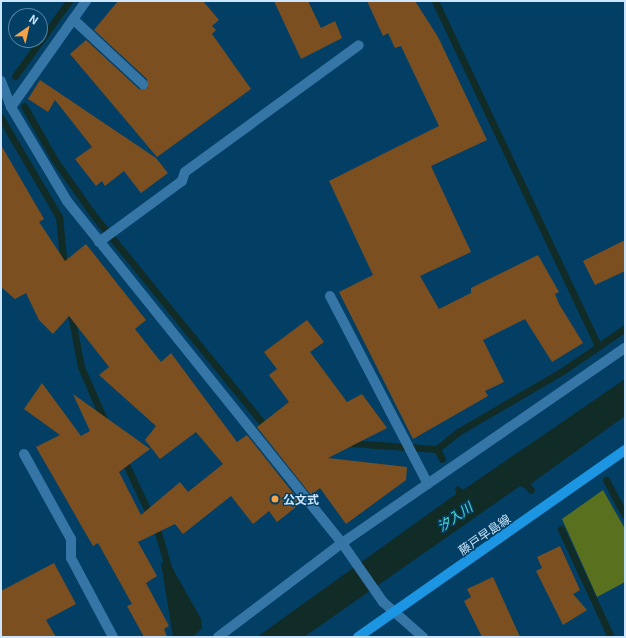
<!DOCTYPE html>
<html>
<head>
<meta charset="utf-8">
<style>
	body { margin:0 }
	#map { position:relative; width:626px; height:638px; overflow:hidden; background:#033f65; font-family:Georgia,"Noto Sans JP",serif }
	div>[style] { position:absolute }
	.green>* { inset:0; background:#59701e }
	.water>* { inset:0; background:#112b27 }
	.stream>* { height:7px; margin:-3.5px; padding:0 3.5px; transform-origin:3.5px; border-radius:3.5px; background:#112b27 }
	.building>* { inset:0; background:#7c4f20 }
	.service>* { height:10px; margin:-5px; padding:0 5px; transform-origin:5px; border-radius:5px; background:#3676a7 }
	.minor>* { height:10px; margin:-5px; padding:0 5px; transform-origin:5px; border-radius:5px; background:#3676a7 }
	.secondary>* { height:10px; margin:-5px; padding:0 5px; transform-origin:5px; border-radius:5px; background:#1c95e3 }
	.dots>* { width:11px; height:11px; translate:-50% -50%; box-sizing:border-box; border:2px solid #033f65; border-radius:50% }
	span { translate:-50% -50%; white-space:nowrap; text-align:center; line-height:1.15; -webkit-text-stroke:3px #033f65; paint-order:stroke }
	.poi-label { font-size:12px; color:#cbe6fe; font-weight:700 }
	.left { translate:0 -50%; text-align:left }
	.street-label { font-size:12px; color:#cbe6fe }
	.water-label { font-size:13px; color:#5bdccc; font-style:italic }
	.frame { position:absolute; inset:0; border:2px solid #cbe6fe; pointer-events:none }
	.north { position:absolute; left:8px; top:8px; width:40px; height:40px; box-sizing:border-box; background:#033f65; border:1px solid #5382a2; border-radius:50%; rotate:34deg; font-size:11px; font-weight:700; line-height:16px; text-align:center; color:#cbe6fe }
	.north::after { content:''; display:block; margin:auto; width:14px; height:18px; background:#f6a248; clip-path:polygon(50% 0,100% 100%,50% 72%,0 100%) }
</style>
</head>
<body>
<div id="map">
	<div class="green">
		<div style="clip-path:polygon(603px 490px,625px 529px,625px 582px,597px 597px,562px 519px)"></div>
	</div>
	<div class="water">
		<div style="clip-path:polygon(625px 379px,625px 416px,525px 488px,520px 486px,304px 637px,257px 637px,456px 494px,455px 488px,458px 486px,463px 490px)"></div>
		<div style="clip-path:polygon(169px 562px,201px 619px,202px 628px,193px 637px,173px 637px,161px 563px)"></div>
	</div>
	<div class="stream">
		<div style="left:435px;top:1px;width:382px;rotate:64.7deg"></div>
		<div style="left:15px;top:76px;width:92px;rotate:-54.2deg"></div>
		<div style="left:24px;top:106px;width:64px;rotate:60.3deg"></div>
		<div style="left:56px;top:162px;width:67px;rotate:54.7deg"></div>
		<div style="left:95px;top:217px;width:274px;rotate:50.9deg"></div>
		<div style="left:1px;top:118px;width:115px;rotate:59.6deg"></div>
		<div style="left:59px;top:217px;width:50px;rotate:84.3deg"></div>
		<div style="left:70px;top:309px;width:59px;rotate:79.3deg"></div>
		<div style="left:81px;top:367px;width:60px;rotate:66.4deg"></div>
		<div style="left:348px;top:443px;width:89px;rotate:3.9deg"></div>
		<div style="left:437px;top:449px;width:27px;rotate:-39deg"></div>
		<div style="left:458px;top:432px;width:123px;rotate:-30.3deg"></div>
		<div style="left:564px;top:370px;width:74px;rotate:-34.5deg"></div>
		<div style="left:437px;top:449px;width:11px;rotate:63deg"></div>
		<div style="left:123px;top:458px;width:82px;rotate:64.7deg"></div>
		<div style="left:158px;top:532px;width:40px;rotate:74deg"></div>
		<div style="left:522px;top:479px;width:14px;rotate:51deg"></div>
		<div style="left:606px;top:480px;width:40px;rotate:62deg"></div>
		<div style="left:561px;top:529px;width:119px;rotate:65.2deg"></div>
	</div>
	<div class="building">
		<div style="clip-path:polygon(118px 1px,203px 1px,219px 20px,212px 26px,216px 30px,212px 34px,251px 89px,157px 157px,70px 54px,86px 40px,139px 89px,148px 88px,147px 79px,94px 30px)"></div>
		<div style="clip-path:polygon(274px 1px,308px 1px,321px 28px,335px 21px,342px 38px,301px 59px)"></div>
		<div style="clip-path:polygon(367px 1px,415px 1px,438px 37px,487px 140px,431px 166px,471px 252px,420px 276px,439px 309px,471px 293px,471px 288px,538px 255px,559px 292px,555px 294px,559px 304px,583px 343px,552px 362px,525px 319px,483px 340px,504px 382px,485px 391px,488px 396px,413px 439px,339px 292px,373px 275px,329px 181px,439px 126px,401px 46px,395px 48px,388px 33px,383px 36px)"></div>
		<div style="clip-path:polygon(40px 80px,156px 158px,168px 173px,141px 193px,124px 171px,105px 186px,102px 181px,96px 186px,75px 159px,92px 147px,55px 100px,48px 112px,28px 99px)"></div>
		<div style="clip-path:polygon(1px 145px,44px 219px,39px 222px,65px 261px,86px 244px,146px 320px,135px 329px,161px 362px,171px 353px,237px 442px,247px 435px,301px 503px,277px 522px,269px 511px,253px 524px,231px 496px,183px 534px,175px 524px,138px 542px,157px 576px,146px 583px,169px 626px,164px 629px,167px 637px,144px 637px,127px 606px,132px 604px,98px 543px,93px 546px,36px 447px,60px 435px,24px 409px,42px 383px,81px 436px,90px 431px,73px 394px,150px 449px,119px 472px,141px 515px,180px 482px,188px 492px,223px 464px,196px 432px,160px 459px,145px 440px,156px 426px,99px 375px,109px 367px,69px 316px,53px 334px,39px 320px,26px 293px,15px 299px,1px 287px)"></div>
		<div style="clip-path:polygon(625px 240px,625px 271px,595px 285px,583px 261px)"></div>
		<div style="clip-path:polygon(307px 320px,324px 342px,310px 352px,347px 402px,362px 394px,387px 428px,328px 458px,407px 467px,406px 480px,346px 524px,320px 488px,311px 495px,257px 427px,289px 402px,269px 375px,277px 369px,264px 352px)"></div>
		<div style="clip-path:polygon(560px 546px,580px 590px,573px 594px,587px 610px,563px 625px,536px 571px,542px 568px,537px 557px)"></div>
		<div style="clip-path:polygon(54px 563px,76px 604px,46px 620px,56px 637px,1px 637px,1px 591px)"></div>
		<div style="clip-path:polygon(493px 577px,520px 637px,482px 637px,464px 601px,471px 597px,467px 589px)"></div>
	</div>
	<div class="service">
		<div style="left:73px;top:19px;width:96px;rotate:42.9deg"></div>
	</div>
	<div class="minor">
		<div style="left:1px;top:81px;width:28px;rotate:69deg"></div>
		<div style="left:11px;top:107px;width:109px;rotate:59.2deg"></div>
		<div style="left:67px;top:201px;width:439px;rotate:51.2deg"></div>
		<div style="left:342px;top:543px;width:72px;rotate:55.2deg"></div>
		<div style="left:383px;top:602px;width:53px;rotate:41.2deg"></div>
		<div style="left:11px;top:107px;width:130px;rotate:-54.7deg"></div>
		<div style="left:99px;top:242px;width:103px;rotate:-36.3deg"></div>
		<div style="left:182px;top:181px;width:9px;rotate:-72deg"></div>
		<div style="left:185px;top:172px;width:215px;rotate:-36.1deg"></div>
		<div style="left:330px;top:296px;width:212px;rotate:62.5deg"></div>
		<div style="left:24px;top:454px;width:97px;rotate:61.1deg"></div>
		<div style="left:71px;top:539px;width:19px;rotate:90deg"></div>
		<div style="left:71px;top:558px;width:89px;rotate:62deg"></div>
		<div style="left:218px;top:637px;width:156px;rotate:-37.2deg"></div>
		<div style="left:342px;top:543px;width:344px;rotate:-34.6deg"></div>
	</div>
	<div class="secondary">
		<div style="left:358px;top:637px;width:326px;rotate:-35deg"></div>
	</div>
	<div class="dots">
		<div style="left:275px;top:499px;background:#f6a248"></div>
	</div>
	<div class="poi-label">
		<span class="left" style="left:283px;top:499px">公文式</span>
	</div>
	<div class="street-label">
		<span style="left:484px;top:534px;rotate:-35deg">藤戸早島線</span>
	</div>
	<div class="water-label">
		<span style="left:455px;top:517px;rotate:-35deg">汐入川</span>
	</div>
	<div class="frame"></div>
	<div class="north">N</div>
</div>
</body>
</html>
